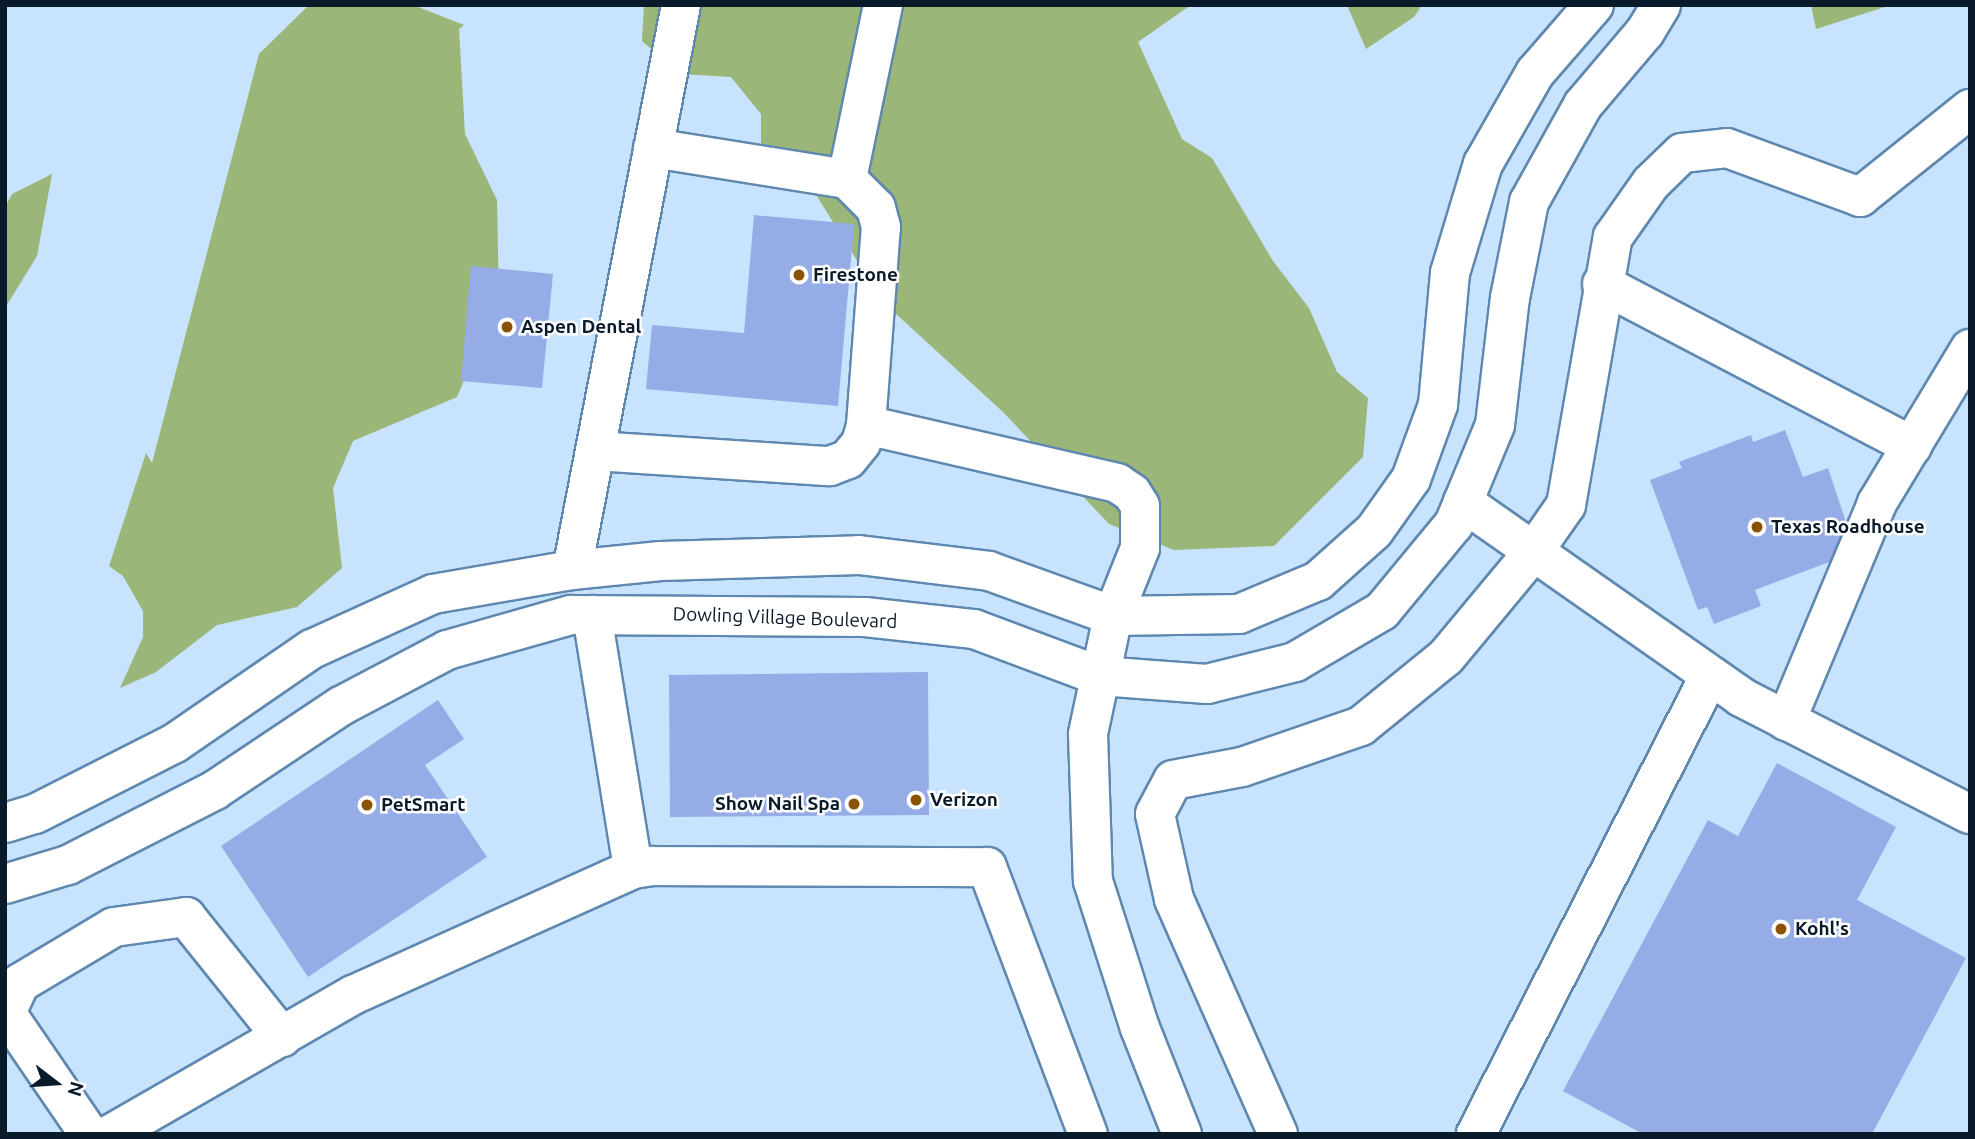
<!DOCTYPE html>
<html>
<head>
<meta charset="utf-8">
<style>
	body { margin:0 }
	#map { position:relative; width:1975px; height:1139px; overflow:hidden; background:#c8e3fd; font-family:Ubuntu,sans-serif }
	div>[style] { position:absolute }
	.forest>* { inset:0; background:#9bb679 }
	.building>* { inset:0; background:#95ace6 }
	.roads { filter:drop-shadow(2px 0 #5e88b0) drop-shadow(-2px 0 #5e88b0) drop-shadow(0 2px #5e88b0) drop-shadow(0 -2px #5e88b0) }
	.minor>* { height:38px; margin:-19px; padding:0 19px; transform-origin:19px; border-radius:19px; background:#fff }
	.dots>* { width:19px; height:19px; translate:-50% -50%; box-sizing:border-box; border:4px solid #fff; border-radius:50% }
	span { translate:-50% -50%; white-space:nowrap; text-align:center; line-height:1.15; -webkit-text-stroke:5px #fff; paint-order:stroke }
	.poi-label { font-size:19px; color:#091a2a; font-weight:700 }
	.left { translate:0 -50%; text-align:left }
	.right { translate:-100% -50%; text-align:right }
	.street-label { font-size:19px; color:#091a2a }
	.frame { position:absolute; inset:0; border:7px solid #091a2a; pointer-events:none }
	.north { position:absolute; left:21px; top:1048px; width:70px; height:70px; -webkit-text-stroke:5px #fff; paint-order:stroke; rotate:107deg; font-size:19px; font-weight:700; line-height:28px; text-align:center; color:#091a2a }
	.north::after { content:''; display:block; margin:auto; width:24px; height:32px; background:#091a2a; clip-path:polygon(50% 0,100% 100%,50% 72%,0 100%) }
</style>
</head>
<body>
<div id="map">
	<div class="forest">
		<div style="clip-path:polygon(309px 5px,413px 5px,464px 25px,459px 29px,465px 134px,497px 200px,499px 298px,457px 397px,353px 441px,333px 488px,342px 568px,297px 607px,217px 625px,156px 672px,120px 688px,143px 637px,143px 611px,123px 576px,109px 566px,146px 453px,152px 463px,259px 54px)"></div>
		<div style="clip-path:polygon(644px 5px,1191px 5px,1138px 42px,1182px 139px,1212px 158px,1273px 261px,1309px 308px,1337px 372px,1368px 398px,1363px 457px,1274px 546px,1174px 550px,1109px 524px,1003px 412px,883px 302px,803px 174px,761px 154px,761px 114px,731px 77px,680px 74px,642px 41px)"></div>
		<div style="clip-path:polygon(1347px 5px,1422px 5px,1414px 17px,1366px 49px)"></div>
		<div style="clip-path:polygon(1811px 5px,1891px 5px,1816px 29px)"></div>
		<div style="clip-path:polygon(52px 174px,37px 256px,5px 308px,5px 207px,12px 194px)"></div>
	</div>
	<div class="building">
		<div style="clip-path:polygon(754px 215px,854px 224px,838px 406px,646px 389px,652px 325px,744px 333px)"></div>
		<div style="clip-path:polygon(471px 266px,553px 274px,542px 388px,461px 381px)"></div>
		<div style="clip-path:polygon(1785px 430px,1803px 477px,1828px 468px,1856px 552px,1755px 590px,1761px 606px,1714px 624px,1707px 607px,1698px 610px,1650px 480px,1682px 468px,1679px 462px,1751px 435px,1753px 442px)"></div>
		<div style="clip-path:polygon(928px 672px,929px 815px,670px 817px,669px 675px)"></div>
		<div style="clip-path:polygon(438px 700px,464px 739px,425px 765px,487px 857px,308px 977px,221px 846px)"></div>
		<div style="clip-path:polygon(1777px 763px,1896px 827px,1857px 900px,1966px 958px,1872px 1134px,1643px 1134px,1563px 1091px,1708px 820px,1738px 836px)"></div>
	</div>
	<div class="roads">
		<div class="minor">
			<div style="left:653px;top:148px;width:196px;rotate:9.1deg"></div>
			<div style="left:1602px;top:284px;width:350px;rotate:27.6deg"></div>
			<div style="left:866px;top:425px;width:258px;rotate:13deg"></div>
			<div style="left:1117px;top:483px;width:18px;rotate:34deg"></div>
			<div style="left:1132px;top:493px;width:15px;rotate:58deg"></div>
			<div style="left:1140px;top:506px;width:42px;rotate:90deg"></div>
			<div style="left:1140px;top:548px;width:73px;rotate:111.7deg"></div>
			<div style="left:1113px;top:616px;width:121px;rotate:102deg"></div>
			<div style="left:1088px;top:734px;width:147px;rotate:88.1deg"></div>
			<div style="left:1093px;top:881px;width:154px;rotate:72.3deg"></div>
			<div style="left:1140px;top:1028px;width:114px;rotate:68.4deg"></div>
			<div style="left:595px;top:451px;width:235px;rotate:3.7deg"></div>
			<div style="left:830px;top:466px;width:19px;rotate:-21deg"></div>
			<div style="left:848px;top:459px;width:21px;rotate:-51deg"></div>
			<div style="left:861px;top:443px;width:19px;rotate:-74deg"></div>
			<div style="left:866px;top:425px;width:199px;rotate:-85.7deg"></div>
			<div style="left:881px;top:227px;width:20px;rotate:-105deg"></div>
			<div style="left:876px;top:208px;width:41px;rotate:-135deg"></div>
			<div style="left:847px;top:179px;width:178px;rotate:-78.3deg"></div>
			<div style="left:1463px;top:502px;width:340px;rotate:35deg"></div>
			<div style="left:1741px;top:697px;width:257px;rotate:27.1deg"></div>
			<div style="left:572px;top:570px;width:575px;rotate:-79.08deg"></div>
			<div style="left:592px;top:615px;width:257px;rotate:80.8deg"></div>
			<div style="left:1786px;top:721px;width:236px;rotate:-67.3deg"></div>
			<div style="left:1877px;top:503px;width:180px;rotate:-58.9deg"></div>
			<div style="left:5px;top:823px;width:31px;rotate:-17deg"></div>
			<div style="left:35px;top:814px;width:157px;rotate:-26.9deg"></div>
			<div style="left:175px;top:743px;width:166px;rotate:-34.5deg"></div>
			<div style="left:312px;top:649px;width:133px;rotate:-24.4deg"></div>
			<div style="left:433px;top:594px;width:141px;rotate:-9.8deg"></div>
			<div style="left:572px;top:570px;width:89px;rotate:-5.8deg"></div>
			<div style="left:661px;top:561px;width:198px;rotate:-1.7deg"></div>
			<div style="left:859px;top:555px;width:131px;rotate:7deg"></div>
			<div style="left:989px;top:571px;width:132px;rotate:19.9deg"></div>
			<div style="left:1113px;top:616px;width:126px;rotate:-0.9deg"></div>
			<div style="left:1239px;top:614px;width:86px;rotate:-22.7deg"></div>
			<div style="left:1318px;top:581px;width:75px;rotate:-41.8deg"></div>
			<div style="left:1374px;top:531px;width:64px;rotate:-54.6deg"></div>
			<div style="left:1411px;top:479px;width:79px;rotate:-70deg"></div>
			<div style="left:1438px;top:405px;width:133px;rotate:-84.8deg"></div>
			<div style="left:1450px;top:273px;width:114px;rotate:-73.2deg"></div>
			<div style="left:1483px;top:164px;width:105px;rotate:-60.3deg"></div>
			<div style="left:1535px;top:73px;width:90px;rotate:-49.1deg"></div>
			<div style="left:5px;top:884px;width:66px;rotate:-16.8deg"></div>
			<div style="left:68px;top:865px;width:165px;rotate:-27deg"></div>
			<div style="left:215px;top:790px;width:151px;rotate:-33.7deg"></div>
			<div style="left:341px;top:706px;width:120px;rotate:-27.8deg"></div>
			<div style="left:447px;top:650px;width:129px;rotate:-15.8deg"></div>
			<div style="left:571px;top:615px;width:294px;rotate:0.4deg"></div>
			<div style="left:865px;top:617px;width:110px;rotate:6.3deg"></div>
			<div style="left:974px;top:629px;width:134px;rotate:20.5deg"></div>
			<div style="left:1100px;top:676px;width:107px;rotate:4.3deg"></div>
			<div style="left:1207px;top:684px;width:91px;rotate:-14deg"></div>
			<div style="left:1295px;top:662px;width:101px;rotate:-30.4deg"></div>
			<div style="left:1382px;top:611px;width:113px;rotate:-50.4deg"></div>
			<div style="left:1454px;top:524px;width:107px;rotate:-67.5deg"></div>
			<div style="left:1495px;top:425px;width:128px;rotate:-83.3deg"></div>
			<div style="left:1510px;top:298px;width:98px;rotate:-78.8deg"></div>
			<div style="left:1529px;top:202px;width:111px;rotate:-60.9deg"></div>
			<div style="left:1583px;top:105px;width:96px;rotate:-49.7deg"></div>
			<div style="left:1645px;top:32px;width:31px;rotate:-59deg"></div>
			<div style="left:89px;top:1134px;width:147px;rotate:-124.4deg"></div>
			<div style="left:6px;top:1013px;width:33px;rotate:-65deg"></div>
			<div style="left:20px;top:983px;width:109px;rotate:-30.8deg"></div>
			<div style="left:114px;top:927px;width:73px;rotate:-7.9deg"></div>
			<div style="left:186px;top:917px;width:154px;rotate:51.3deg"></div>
			<div style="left:111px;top:1134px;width:279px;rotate:-29.9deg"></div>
			<div style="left:353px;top:995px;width:307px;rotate:-24.2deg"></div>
			<div style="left:633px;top:869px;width:20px;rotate:-9deg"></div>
			<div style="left:653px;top:866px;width:334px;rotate:0.2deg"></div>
			<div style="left:987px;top:867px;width:285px;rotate:69.3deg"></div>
			<div style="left:1278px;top:1134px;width:257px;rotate:-113.9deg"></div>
			<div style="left:1174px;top:899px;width:87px;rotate:-102.6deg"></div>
			<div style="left:1155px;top:814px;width:38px;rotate:-62deg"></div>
			<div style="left:1173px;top:780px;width:70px;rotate:-10.7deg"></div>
			<div style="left:1242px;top:767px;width:126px;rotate:-19deg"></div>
			<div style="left:1361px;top:726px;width:109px;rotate:-39.1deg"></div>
			<div style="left:1446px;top:657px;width:138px;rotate:-50.3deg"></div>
			<div style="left:1534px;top:551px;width:56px;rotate:-55.2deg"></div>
			<div style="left:1566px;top:505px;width:272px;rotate:-80.1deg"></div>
			<div style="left:1613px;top:237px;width:66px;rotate:-54.9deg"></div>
			<div style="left:1651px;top:183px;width:43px;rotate:-44.1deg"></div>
			<div style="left:1682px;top:153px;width:45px;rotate:-6.3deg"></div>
			<div style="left:1727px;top:148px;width:142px;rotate:20.2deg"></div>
			<div style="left:1860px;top:197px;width:141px;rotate:-38.7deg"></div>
			<div style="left:1476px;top:1134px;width:515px;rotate:-62.99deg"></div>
		</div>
	</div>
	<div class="dots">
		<div style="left:799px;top:275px;background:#895301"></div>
		<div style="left:507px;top:327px;background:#895301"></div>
		<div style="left:1757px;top:527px;background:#895301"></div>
		<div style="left:916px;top:800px;background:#895301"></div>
		<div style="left:854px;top:804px;background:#895301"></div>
		<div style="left:367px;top:805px;background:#895301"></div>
		<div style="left:1781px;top:929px;background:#895301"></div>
	</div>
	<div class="poi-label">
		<span class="left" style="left:813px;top:275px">Firestone</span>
		<span class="left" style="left:521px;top:327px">Aspen Dental</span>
		<span class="left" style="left:1771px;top:527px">Texas Roadhouse</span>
		<span class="left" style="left:930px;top:800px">Verizon</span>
		<span class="right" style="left:840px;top:804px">Show Nail Spa</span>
		<span class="left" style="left:381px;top:805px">PetSmart</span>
		<span class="left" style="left:1795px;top:929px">Kohl's</span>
	</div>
	<div class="street-label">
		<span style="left:785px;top:618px;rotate:2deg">Dowling Village Boulevard</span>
	</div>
	<div class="frame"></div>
	<div class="north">N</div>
</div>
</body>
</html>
